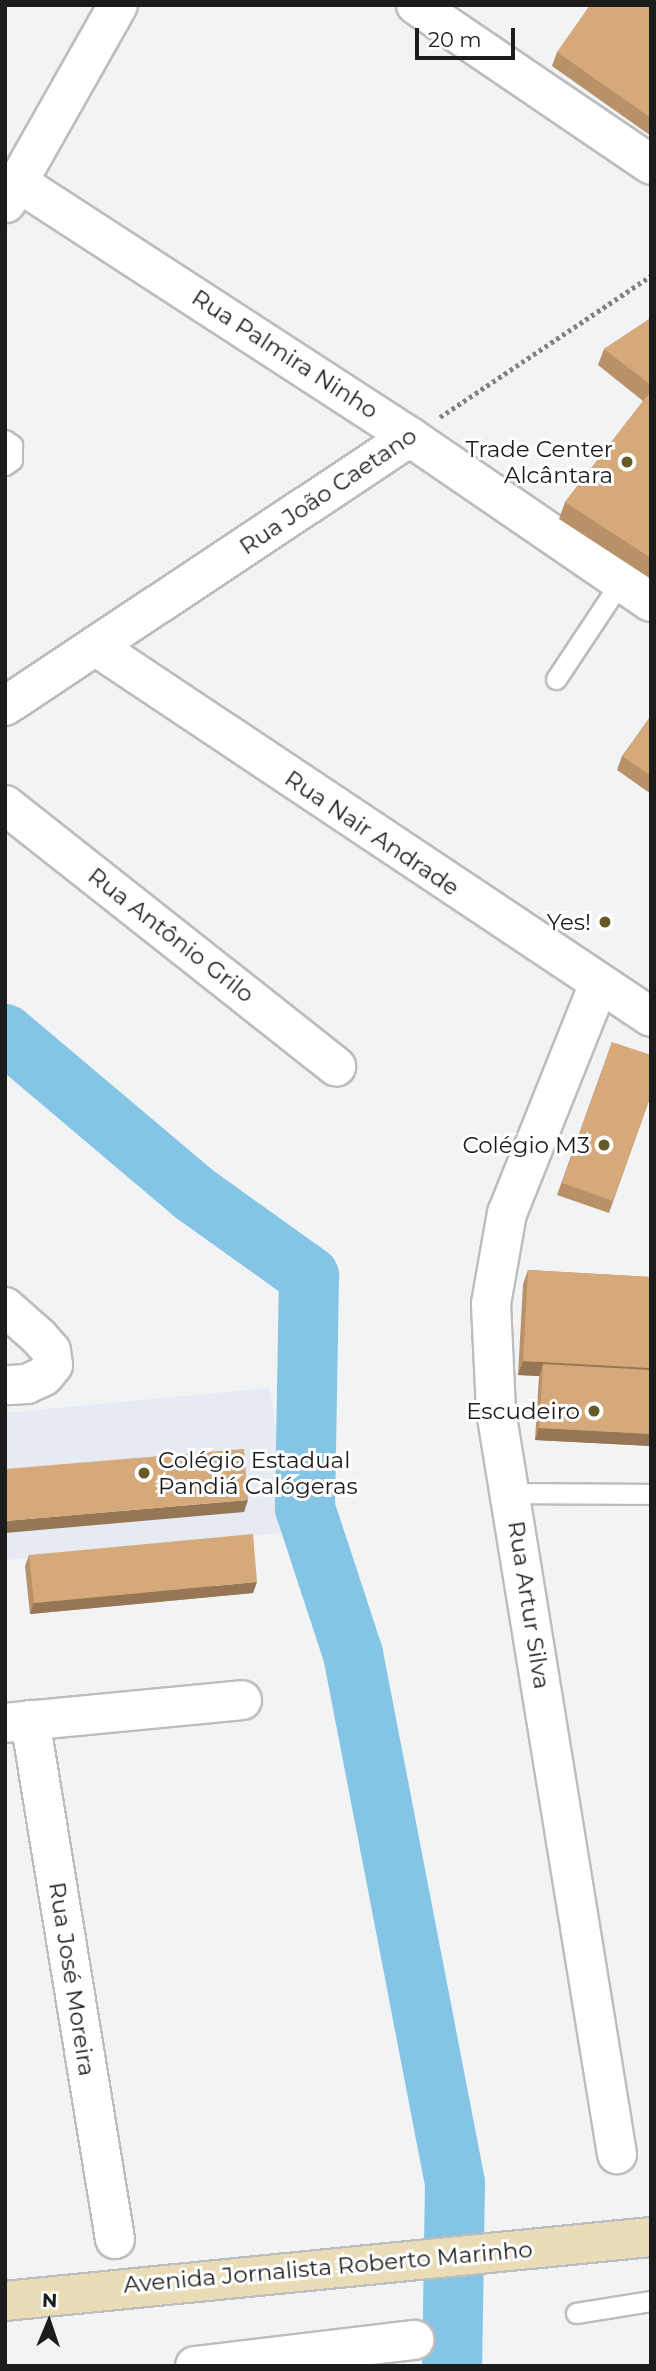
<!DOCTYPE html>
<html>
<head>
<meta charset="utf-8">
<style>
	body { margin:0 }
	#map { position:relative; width:656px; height:2371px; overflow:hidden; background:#f2f3f5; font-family:Montserrat,sans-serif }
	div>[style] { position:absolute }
	.built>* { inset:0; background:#e5eaf3 }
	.river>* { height:60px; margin:-30px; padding:0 30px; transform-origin:30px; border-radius:30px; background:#84c5e6 }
	.path>* { height:4.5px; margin-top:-2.25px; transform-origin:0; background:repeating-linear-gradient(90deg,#828284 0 3.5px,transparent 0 7px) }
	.roads { filter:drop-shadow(2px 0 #bcbdbf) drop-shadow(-2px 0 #bcbdbf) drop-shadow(0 2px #bcbdbf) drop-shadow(0 -2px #bcbdbf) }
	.lane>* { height:19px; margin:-9.5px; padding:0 9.5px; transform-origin:9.5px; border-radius:9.5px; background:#fff }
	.street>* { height:38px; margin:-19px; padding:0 19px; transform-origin:19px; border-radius:19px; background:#fff }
	.secondary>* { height:38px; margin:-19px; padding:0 19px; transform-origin:19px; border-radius:19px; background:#ebdcb8 }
	.wall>* { inset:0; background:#b89169 }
	.shaded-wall>* { inset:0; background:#967655 }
	.building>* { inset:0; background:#d6a97a }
	.dots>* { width:19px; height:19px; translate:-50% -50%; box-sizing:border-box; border:4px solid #fff; border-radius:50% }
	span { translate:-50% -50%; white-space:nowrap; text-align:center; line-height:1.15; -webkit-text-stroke:6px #fff; paint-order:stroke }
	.street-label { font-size:23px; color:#1c1c1d }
	.poi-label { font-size:23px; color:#1c1c1d }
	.right { translate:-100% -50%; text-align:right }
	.left { translate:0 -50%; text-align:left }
	.frame { position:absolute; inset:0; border:7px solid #1c1c1d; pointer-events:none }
	.north { position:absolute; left:14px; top:2287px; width:70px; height:70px; -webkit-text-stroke:5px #fff; paint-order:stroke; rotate:2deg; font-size:19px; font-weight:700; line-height:28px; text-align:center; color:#1c1c1d }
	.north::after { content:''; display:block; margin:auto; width:24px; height:32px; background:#1c1c1d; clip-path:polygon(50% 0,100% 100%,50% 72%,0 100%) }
	.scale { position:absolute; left:415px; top:28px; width:100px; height:32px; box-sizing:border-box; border:4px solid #1c1c1d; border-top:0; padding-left:9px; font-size:21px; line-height:24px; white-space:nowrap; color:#1c1c1d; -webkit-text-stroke:5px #fff; paint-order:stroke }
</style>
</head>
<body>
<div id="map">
	<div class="built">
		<div style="clip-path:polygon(270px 1388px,291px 1532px,5px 1560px,5px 1413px)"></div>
	</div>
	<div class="river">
		<div style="left:5px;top:1034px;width:246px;rotate:40.2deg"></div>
		<div style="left:193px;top:1193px;width:143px;rotate:35.6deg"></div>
		<div style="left:309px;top:1276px;width:232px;rotate:91deg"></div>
		<div style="left:305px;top:1508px;width:154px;rotate:71.8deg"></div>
		<div style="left:353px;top:1654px;width:539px;rotate:79.09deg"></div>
		<div style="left:455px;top:2183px;width:183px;rotate:90.9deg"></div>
	</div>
	<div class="path">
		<div style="left:440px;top:417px;width:254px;rotate:-33.8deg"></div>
	</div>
	<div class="roads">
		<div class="lane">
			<div style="left:5px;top:440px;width:9px;rotate:36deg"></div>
			<div style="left:12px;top:445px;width:15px;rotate:90deg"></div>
			<div style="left:12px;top:460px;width:9px;rotate:144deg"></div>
			<div style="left:556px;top:679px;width:118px;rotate:-56.4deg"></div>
			<div style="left:511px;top:1493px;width:140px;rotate:0.4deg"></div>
			<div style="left:576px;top:2313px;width:76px;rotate:-9.1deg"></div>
		</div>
		<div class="street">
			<div style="left:416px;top:5px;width:284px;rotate:34.2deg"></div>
			<div style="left:19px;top:183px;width:466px;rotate:33deg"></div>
			<div style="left:410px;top:437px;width:292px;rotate:34.4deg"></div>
			<div style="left:6px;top:203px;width:227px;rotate:-60.5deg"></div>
			<div style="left:95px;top:646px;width:668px;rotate:33.71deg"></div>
			<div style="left:5px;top:706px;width:486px;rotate:-33.6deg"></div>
			<div style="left:5px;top:805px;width:422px;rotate:38.3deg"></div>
			<div style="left:598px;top:986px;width:245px;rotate:111.8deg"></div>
			<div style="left:507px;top:1213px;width:92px;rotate:100deg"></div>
			<div style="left:491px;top:1304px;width:107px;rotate:87.3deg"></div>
			<div style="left:496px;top:1411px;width:753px;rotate:80.75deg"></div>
			<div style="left:5px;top:1307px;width:45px;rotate:41.4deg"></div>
			<div style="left:39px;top:1337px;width:18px;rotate:49deg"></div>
			<div style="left:51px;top:1351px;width:14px;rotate:82deg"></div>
			<div style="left:53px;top:1365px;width:14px;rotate:129deg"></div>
			<div style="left:44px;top:1376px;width:19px;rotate:155deg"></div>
			<div style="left:27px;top:1384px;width:22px;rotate:177deg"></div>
			<div style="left:30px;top:1720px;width:526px;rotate:80.7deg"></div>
			<div style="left:5px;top:1723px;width:238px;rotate:-5.5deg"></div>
			<div style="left:195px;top:2366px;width:221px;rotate:-6.8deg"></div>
		</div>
		<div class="secondary">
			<div style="left:5px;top:2301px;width:649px;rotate:-5.66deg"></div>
		</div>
	</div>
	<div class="wall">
		<div style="clip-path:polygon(651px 5px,651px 136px,552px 66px,557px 52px)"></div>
		<div style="clip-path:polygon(651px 318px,651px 579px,559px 519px,565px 502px,643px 401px,598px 365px,604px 349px)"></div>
		<div style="clip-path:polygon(651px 719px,651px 794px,617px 770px,622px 756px)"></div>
		<div style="clip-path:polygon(612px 1042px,651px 1095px,609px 1213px,557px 1195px)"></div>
		<div style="clip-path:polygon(528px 1270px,651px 1277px,651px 1446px,535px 1440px,539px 1376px,518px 1375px,523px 1284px)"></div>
		<div style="clip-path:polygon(29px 1555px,253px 1593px,30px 1614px,25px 1566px)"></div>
	</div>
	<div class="shaded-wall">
		<div style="clip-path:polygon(523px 1361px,651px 1368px,651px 1382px,543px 1364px,539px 1376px,518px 1375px)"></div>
		<div style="clip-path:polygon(539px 1428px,651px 1434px,651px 1446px,535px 1440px)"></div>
		<div style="clip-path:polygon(248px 1500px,244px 1512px,5px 1533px,5px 1521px)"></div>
		<div style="clip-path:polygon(257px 1582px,253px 1593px,30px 1614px,34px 1603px)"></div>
	</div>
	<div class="building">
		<div style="clip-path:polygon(590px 5px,651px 5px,651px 118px,557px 52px)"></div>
		<div style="clip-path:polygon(651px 318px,651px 385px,604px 349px)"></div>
		<div style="clip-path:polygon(651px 391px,651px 558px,565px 502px)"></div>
		<div style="clip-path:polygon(649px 718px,651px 719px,651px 776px,622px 756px)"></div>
		<div style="clip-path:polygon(612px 1042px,651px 1055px,651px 1095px,613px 1201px,562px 1183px)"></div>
		<div style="clip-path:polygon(528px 1270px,651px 1277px,651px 1368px,523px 1361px)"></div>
		<div style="clip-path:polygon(543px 1364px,651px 1370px,651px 1434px,539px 1428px)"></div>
		<div style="clip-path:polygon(244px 1449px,248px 1500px,5px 1521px,5px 1469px)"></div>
		<div style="clip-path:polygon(253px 1534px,257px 1582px,34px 1603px,29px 1555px)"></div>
	</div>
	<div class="dots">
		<div style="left:627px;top:462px;background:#665a27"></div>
		<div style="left:605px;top:922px;background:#665a27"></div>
		<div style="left:604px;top:1145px;background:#665a27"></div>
		<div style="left:594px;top:1411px;background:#665a27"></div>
		<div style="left:144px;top:1473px;background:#665a27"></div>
	</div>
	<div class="street-label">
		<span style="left:285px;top:354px;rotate:33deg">Rua Palmira Ninho</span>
		<span style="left:328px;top:491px;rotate:-34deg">Rua João Caetano</span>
		<span style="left:372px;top:833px;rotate:34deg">Rua Nair Andrade</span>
		<span style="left:171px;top:935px;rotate:38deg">Rua Antônio Grilo</span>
		<span style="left:529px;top:1605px;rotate:81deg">Rua Artur Silva</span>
		<span style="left:72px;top:1979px;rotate:81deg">Rua José Moreira</span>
		<span style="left:328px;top:2267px;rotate:-5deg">Avenida Jornalista Roberto Marinho</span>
	</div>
	<div class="poi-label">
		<span class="right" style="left:613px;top:462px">Trade Center<br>Alcântara</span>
		<span class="right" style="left:591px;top:922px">Yes!</span>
		<span class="right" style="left:590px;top:1145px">Colégio M3</span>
		<span class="right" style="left:580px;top:1411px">Escudeiro</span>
		<span class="left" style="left:158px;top:1473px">Colégio Estadual<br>Pandiá Calógeras</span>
	</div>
	<div class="frame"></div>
	<div class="north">N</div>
	<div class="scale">20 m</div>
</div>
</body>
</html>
